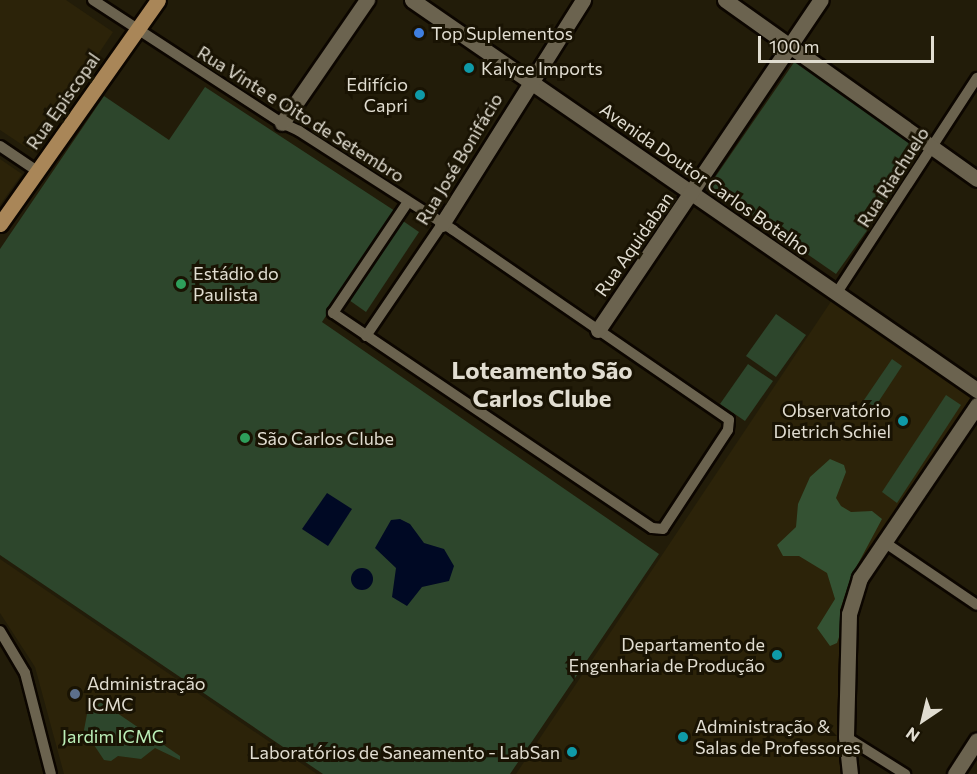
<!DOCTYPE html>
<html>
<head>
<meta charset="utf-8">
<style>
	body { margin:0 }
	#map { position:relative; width:977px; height:774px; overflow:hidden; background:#221c09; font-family:Commissioner,sans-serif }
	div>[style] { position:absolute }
	.built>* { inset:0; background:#2c2309 }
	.green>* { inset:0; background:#2d462c }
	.forest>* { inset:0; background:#345233 }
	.water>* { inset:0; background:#000924 }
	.round { border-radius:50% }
	.roads { filter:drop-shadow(2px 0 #0c0600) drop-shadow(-2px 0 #0c0600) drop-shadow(0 2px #0c0600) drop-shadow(0 -2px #0c0600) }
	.street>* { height:10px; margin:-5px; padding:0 5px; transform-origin:5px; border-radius:5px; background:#6b634f }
	.secondary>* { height:15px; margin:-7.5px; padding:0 7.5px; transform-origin:7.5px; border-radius:7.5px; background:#6b634f }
	.primary>* { height:15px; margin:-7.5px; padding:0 7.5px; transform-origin:7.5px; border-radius:7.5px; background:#a98658 }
	.dots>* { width:16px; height:16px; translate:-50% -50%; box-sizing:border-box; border:3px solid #191303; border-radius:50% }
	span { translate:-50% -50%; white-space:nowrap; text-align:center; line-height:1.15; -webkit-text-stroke:6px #191303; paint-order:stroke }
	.poi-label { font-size:18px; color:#e1ddd1 }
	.left { translate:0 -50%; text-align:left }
	.right { translate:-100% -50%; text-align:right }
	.street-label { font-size:18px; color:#e1ddd1 }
	.park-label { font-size:18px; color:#bbefb8 }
	.district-label { font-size:24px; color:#e1ddd1; font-weight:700 }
	.north { position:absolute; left:893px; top:690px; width:60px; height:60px; -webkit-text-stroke:4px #191303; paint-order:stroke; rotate:215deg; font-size:16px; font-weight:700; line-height:24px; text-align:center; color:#e1ddd1 }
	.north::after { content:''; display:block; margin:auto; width:21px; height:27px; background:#e1ddd1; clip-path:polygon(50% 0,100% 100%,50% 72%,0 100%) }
	.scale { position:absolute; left:758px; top:36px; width:176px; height:27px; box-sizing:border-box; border:3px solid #e1ddd1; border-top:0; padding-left:8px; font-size:18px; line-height:21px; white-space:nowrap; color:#e1ddd1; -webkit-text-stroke:4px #191303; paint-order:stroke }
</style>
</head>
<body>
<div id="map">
	<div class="built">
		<div style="clip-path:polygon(0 0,66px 0,113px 32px,33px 152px,0 130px)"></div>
		<div style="clip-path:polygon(0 159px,22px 174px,0 205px)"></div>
		<div style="clip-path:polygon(832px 300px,971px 397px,856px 577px,845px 774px,516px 774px)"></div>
		<div style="clip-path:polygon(0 559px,317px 774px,64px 774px,35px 667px,0 613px)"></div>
	</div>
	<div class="green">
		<div style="clip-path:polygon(805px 59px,923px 144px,923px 152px,836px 274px,709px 186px,795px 61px)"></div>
		<div style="clip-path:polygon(205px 87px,395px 211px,322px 322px,659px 554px,510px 774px,323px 774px,0 555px,0 249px,104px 96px,169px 140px)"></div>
		<div style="clip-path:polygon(403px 221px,419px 232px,366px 312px,349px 300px)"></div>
		<div style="clip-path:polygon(776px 314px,806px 335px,776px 377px,746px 356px)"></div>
		<div style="clip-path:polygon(892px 359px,902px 366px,875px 407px,864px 400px)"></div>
		<div style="clip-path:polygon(748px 364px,773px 381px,745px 421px,720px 404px)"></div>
		<div style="clip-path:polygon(946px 395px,961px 405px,897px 503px,882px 492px)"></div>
		<div style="clip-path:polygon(101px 702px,180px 756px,180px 760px,155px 748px,141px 759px,118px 756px,111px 761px,104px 760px,84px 730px,87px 714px)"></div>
	</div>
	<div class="forest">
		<div style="clip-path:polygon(830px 459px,844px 465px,846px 472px,836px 498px,841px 506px,851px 512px,872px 511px,882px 519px,851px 577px,840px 610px,840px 634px,837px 643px,830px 646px,817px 628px,835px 599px,827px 573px,799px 556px,783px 556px,777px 545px,796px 527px,798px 504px,810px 477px)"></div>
	</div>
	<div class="water">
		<div style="clip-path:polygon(327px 493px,352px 509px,328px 546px,302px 529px)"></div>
		<div style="clip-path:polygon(400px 519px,410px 524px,424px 543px,444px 549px,454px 566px,449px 581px,422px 587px,407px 606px,392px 597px,396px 568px,375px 548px,391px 520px)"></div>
		<div class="round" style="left:351px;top:568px;width:22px;height:22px"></div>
	</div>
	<div class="roads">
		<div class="street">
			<div style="left:93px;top:0;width:225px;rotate:33.1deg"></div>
			<div style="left:282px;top:123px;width:19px;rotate:25deg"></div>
			<div style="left:299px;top:131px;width:183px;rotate:32.7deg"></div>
			<div style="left:453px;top:230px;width:335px;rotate:34.5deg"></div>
			<div style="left:729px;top:420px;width:10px;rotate:96deg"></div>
			<div style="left:728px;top:430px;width:118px;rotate:123.3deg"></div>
			<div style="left:663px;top:529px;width:11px;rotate:-175deg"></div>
			<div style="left:652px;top:528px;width:385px;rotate:-146deg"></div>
			<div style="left:333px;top:313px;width:134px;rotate:-56deg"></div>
			<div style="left:0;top:146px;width:45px;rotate:34deg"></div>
			<div style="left:836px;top:294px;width:258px;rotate:-56.9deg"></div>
			<div style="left:366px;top:336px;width:135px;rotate:-55.8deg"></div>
			<div style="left:884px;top:542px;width:112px;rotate:34.1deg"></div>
			<div style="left:0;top:631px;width:49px;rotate:59.2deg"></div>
			<div style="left:25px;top:673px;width:104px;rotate:75.6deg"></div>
			<div style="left:846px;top:737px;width:70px;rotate:32.1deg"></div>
		</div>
		<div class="secondary">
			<div style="left:412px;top:0;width:687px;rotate:34.62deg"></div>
			<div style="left:725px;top:0;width:309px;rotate:35.4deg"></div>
			<div style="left:282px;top:123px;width:150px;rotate:-55.4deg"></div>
			<div style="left:442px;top:224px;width:265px;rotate:-57.8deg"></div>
			<div style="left:598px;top:330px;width:398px;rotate:-56deg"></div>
			<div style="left:850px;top:774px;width:37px;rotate:-96deg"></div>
			<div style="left:846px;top:737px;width:123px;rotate:-88.6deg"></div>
			<div style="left:849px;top:614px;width:38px;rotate:-73deg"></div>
			<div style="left:860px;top:578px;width:209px;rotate:-55.9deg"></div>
			<div style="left:955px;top:774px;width:40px;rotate:-57.1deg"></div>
		</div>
		<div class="primary">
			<div style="left:0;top:224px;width:274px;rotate:-54.8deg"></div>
		</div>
	</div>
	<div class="dots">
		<div style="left:419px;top:33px;background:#3f7fe0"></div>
		<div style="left:469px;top:68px;background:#0f9aa8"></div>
		<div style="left:420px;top:95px;background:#0f9aa8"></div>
		<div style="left:181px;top:284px;background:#2e9e5b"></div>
		<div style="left:903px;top:421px;background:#0f9aa8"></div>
		<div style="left:245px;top:438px;background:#2e9e5b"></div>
		<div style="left:777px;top:655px;background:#0f9aa8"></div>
		<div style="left:75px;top:694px;background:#5c6f8a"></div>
		<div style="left:683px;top:737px;background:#0f9aa8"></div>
		<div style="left:572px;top:752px;background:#0f9aa8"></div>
	</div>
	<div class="poi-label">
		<span class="left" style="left:431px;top:33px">Top Suplementos</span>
		<span class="left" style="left:481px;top:68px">Kalyce Imports</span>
		<span class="right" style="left:408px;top:95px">Edifício<br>Capri</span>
		<span class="left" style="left:193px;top:284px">Estádio do<br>Paulista</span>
		<span class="right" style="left:891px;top:421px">Observatório<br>Dietrich Schiel</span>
		<span class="left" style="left:257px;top:438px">São Carlos Clube</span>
		<span class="right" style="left:765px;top:655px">Departamento de<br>Engenharia de Produção</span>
		<span class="left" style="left:87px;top:694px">Administração<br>ICMC</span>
		<span class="left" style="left:695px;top:737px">Administração &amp;<br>Salas de Professores</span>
		<span class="right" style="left:560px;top:752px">Laboratórios de Saneamento - LabSan</span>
	</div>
	<div class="street-label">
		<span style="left:63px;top:101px;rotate:-55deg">Rua Episcopal</span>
		<span style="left:301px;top:114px;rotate:32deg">Rua Vinte e Oito de Setembro</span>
		<span style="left:459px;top:159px;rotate:-59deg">Rua José Bonifácio</span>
		<span style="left:893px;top:177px;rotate:-57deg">Rua Riachuelo</span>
		<span style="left:705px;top:179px;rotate:35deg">Avenida Doutor Carlos Botelho</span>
		<span style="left:634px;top:244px;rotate:-55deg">Rua Aquidaban</span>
	</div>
	<div class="park-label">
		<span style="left:113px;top:736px">Jardim ICMC</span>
	</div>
	<div class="district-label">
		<span style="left:542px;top:384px">Loteamento São<br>Carlos Clube</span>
	</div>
	<div class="north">N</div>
	<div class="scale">100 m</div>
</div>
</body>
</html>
